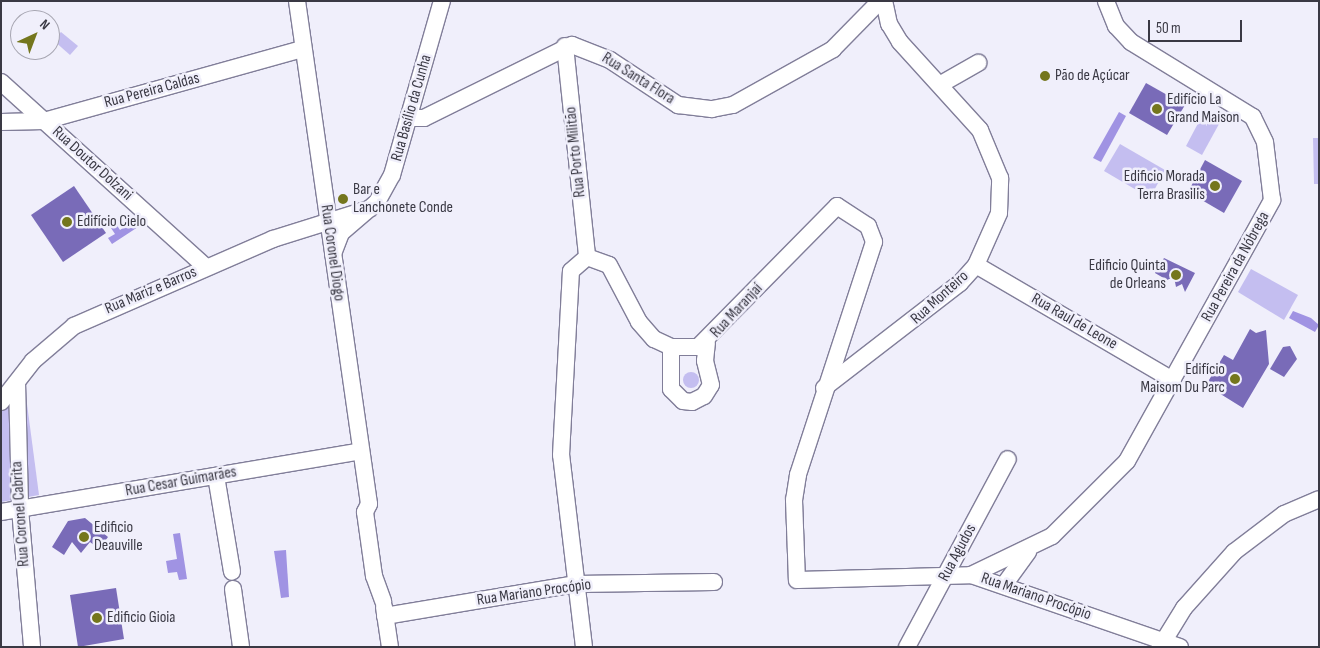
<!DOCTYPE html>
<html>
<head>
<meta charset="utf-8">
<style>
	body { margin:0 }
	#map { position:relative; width:1320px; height:648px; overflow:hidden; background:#f0effb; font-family:"Sofia Sans Condensed",sans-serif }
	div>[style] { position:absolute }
	.green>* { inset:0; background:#c4bef0 }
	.round { border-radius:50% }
	.water>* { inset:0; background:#a093e3 }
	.building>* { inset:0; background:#796bb8 }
	.roads { filter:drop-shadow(1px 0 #817e99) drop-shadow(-1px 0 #817e99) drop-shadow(0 1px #817e99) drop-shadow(0 -1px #817e99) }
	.minor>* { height:16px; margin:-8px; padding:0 8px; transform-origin:8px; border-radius:8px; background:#fff }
	.dots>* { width:14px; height:14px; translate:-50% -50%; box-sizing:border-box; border:2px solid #f0effb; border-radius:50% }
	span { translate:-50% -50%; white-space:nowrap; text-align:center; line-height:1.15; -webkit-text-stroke:5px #f0effb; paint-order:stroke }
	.poi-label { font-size:16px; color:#3a3944 }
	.left { translate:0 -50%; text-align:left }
	.right { translate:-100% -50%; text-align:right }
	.street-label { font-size:16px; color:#3a3944 }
	.frame { position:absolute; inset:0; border:2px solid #3a3944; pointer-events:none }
	.north { position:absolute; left:10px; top:10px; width:50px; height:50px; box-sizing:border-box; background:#f0effb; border:1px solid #a7a6b2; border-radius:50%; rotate:43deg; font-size:14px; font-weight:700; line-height:20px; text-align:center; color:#3a3944 }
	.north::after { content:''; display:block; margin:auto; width:18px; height:22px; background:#74761d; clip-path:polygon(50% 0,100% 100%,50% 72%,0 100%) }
	.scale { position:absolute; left:1148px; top:20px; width:94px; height:22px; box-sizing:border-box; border:2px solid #3a3944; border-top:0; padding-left:6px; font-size:15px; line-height:18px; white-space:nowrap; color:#3a3944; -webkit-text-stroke:4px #f0effb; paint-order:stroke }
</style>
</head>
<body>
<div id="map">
	<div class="green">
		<div style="clip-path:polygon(61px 32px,78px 46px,70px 55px,53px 40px)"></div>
		<div style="clip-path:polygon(1203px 114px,1219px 124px,1202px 155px,1186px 146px)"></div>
		<div style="clip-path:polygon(1313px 138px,1319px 138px,1319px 184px,1314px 184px)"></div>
		<div style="clip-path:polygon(1120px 144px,1165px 170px,1150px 198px,1104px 171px)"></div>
		<div style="clip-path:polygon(1251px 269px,1298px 295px,1284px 320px,1238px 292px)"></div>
		<div style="clip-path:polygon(22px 366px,39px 495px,1px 502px,1px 392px)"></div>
		<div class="round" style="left:683px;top:372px;width:16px;height:16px"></div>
	</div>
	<div class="water">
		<div style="clip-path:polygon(1119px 112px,1126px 116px,1101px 162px,1093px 158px)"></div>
		<div style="clip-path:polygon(134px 221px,138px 227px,112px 244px,108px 238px,115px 234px,111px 228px,116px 224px,120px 230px)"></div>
		<div style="clip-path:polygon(1293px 311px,1311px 318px,1319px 325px,1315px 332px,1289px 318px)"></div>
		<div style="clip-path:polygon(180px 533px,187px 579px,179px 580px,177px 572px,168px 573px,166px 561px,177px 559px,173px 534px)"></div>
		<div style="clip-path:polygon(286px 550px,289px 597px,281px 598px,274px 551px)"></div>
	</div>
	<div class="building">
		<div style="clip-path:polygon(1146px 83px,1185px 105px,1167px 135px,1129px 113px)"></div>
		<div style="clip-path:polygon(1205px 160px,1242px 181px,1224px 213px,1188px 192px)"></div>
		<div style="clip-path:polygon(74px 186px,106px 233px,63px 262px,31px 215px)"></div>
		<div style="clip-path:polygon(1164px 258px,1195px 273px,1185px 292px,1182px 284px,1176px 287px,1174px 277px,1167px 280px,1155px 273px)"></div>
		<div style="clip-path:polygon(1250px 329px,1256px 333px,1266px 330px,1269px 364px,1243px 408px,1206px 385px,1224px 355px,1233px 360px)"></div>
		<div style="clip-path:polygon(1290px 346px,1297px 359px,1284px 377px,1270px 369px,1283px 347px)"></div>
		<div style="clip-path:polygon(85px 518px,108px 537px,99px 549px,90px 542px,81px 553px,72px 542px,64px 555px,52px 547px,68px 521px)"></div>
		<div style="clip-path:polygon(116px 588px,124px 639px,78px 647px,70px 595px)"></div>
	</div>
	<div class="roads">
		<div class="minor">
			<div style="left:297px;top:1px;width:508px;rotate:81.85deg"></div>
			<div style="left:369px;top:504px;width:9px;rotate:117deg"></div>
			<div style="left:365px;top:512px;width:65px;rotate:82deg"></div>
			<div style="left:374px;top:576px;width:27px;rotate:70deg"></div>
			<div style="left:565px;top:46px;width:212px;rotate:84deg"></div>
			<div style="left:1px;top:82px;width:276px;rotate:42.1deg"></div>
			<div style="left:941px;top:84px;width:43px;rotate:-29.6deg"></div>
			<div style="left:409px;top:118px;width:15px"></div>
			<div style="left:424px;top:118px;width:165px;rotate:-26.3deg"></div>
			<div style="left:572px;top:45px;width:41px;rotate:21.5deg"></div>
			<div style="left:610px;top:60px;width:82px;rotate:33.5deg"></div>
			<div style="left:678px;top:105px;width:34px;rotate:7deg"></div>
			<div style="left:712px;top:109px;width:21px;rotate:-11deg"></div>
			<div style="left:733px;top:105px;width:115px;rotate:-29.2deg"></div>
			<div style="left:833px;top:49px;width:67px;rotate:-45.6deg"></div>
			<div style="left:1px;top:122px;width:43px;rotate:-1.3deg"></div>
			<div style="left:44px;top:121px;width:268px;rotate:-15.6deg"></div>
			<div style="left:333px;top:254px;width:22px;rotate:-69deg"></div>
			<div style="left:341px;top:233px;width:48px;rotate:-40.7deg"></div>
			<div style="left:377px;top:202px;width:31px;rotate:-61deg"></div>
			<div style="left:392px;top:175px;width:181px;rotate:-74deg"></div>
			<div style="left:976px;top:265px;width:228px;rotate:30.3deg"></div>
			<div style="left:671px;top:347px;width:42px;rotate:90deg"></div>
			<div style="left:671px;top:389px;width:17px;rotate:45deg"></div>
			<div style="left:683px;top:401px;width:9px;rotate:6deg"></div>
			<div style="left:692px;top:402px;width:13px;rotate:-27deg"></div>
			<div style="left:704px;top:396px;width:13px;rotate:-58deg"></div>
			<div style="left:711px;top:385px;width:25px;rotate:-104deg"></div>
			<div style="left:705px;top:361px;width:18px;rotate:-84deg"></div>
			<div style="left:17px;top:382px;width:127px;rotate:88.6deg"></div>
			<div style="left:20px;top:509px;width:139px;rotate:85deg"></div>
			<div style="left:824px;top:388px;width:172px;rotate:-37.7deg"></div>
			<div style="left:960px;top:283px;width:24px;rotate:-48deg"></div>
			<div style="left:976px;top:265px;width:57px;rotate:-66.1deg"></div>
			<div style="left:999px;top:213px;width:35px;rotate:-88deg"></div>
			<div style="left:1000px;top:178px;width:52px;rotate:-112.6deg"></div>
			<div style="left:980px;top:130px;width:119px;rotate:-132.3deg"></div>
			<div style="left:900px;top:42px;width:21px;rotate:-121deg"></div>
			<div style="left:889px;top:24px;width:24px;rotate:-102deg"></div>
			<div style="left:1px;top:402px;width:52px;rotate:-52deg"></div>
			<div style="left:33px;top:361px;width:54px;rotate:-40.5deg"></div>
			<div style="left:74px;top:326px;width:217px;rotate:-23.6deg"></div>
			<div style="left:273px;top:239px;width:101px;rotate:-17.4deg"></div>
			<div style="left:216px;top:476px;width:97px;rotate:80.5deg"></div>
			<div style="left:1px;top:512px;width:365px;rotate:-9.6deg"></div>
			<div style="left:971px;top:575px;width:90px;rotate:-25.7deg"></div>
			<div style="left:1052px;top:536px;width:106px;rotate:-45deg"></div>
			<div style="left:1127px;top:461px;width:299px;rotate:-60.9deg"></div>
			<div style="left:1272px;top:200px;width:58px;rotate:-96.9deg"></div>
			<div style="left:1265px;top:142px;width:28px;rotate:-116deg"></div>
			<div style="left:1253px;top:117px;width:143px;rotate:-148.4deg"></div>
			<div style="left:1131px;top:42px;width:22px;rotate:-133deg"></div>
			<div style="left:1116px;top:26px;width:27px;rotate:-112deg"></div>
			<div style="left:1004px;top:585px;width:41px;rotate:-54deg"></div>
			<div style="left:233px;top:589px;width:59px;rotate:82.1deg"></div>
			<div style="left:384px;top:607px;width:40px;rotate:81.5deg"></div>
			<div style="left:385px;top:616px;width:194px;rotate:-9.5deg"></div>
			<div style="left:576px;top:584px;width:138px;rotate:-0.8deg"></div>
			<div style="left:584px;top:647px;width:193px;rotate:-96.8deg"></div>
			<div style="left:561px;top:455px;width:184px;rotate:-86.9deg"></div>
			<div style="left:571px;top:271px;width:21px;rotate:-41deg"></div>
			<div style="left:587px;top:257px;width:23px;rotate:20deg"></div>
			<div style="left:609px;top:265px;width:64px;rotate:62.2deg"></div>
			<div style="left:639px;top:322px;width:23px;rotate:49deg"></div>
			<div style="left:654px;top:339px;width:19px;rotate:25deg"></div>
			<div style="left:671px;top:347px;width:27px"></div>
			<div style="left:698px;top:347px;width:198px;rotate:-45.4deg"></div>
			<div style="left:837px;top:206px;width:37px;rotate:33deg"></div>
			<div style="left:868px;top:226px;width:17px;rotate:69deg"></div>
			<div style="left:874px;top:242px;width:245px;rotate:108.1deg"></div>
			<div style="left:798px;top:475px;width:25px;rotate:99deg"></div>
			<div style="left:794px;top:500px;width:80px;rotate:87.9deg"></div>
			<div style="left:797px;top:580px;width:174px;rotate:-1.6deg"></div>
			<div style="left:971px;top:575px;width:221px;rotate:19deg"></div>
			<div style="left:907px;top:647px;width:213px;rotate:-61.8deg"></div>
			<div style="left:1160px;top:647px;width:46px;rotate:-58.4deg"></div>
			<div style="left:1184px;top:608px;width:75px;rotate:-48.2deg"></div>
			<div style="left:1234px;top:552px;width:63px;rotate:-37.2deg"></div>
			<div style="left:1284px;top:514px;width:38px;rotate:-23deg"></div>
		</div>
	</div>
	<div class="dots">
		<div style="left:1045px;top:76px;background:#74761d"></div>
		<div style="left:1157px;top:109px;background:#74761d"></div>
		<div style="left:1215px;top:186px;background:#74761d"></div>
		<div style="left:343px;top:199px;background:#74761d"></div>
		<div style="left:67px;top:222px;background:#74761d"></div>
		<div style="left:1176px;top:275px;background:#74761d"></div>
		<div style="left:1235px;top:379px;background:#74761d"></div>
		<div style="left:84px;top:537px;background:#74761d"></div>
		<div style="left:97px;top:618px;background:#74761d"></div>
	</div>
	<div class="poi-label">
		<span class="left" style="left:1055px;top:76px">Pão de Açúcar</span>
		<span class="left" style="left:1167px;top:109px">Edifício La<br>Grand Maison</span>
		<span class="right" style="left:1205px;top:186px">Edificio Morada<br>Terra Brasilis</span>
		<span class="left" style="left:353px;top:199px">Bar e<br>Lanchonete Conde</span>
		<span class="left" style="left:77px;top:222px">Edifício Cielo</span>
		<span class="right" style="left:1166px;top:275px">Edificio Quinta<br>de Orleans</span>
		<span class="right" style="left:1225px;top:379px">Edifício<br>Maisom Du Parc</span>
		<span class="left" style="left:94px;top:537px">Edificio<br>Deauville</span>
		<span class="left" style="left:107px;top:618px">Edificio Gioia</span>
	</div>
	<div class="street-label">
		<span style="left:638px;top:79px;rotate:32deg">Rua Santa Flora</span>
		<span style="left:152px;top:91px;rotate:-15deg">Rua Pereira Caldas</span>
		<span style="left:412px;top:108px;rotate:-74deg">Rua Basílio da Cunha</span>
		<span style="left:576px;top:152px;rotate:-96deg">Rua Porto Militão</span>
		<span style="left:92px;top:164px;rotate:42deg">Rua Doutor Dolzani</span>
		<span style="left:332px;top:253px;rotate:82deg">Rua Coronel Diogo</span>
		<span style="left:1236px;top:267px;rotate:-61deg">Rua Pereira da Nóbrega</span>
		<span style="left:151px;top:291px;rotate:-23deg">Rua Mariz e Barros</span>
		<span style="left:940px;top:298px;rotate:-42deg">Rua Monteiro</span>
		<span style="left:737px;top:311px;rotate:-47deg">Rua Maranjaí</span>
		<span style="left:1074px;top:322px;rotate:30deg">Rua Raul de Leone</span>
		<span style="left:181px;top:482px;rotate:-10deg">Rua Cesar Guimarães</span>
		<span style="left:21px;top:514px;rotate:-94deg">Rua Coronel Cabrita</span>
		<span style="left:958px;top:553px;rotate:-62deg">Rua Agudos</span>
		<span style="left:534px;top:593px;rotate:-8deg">Rua Mariano Procópio</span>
		<span style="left:1036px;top:597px;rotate:19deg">Rua Mariano Procópio</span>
	</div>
	<div class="frame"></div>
	<div class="north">N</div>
	<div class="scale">50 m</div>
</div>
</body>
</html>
